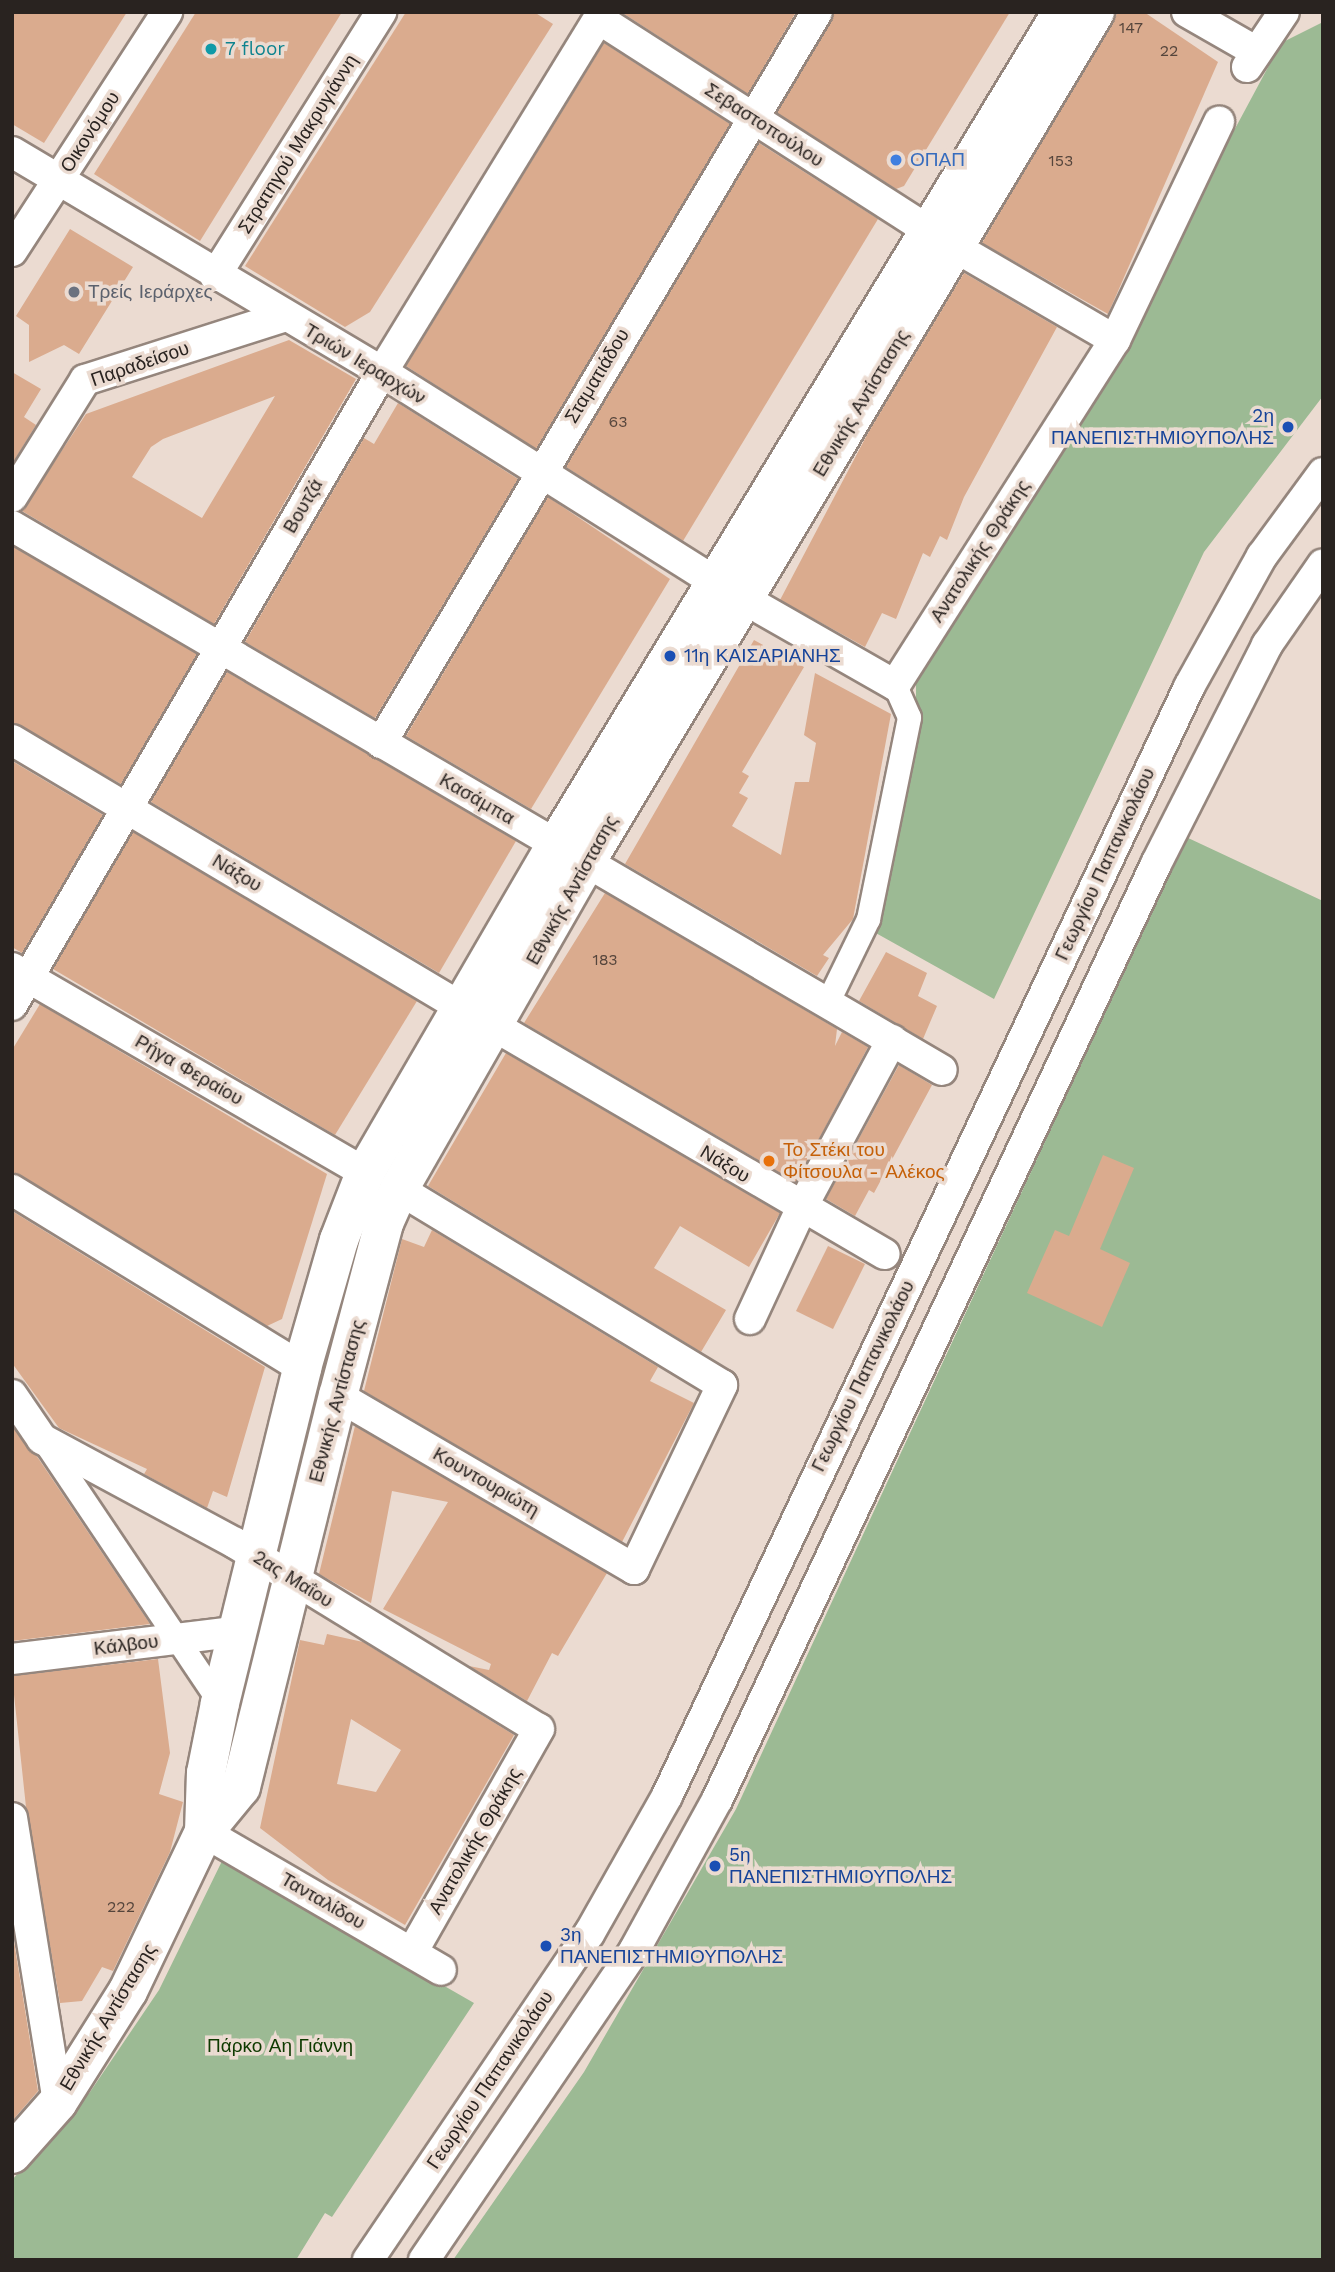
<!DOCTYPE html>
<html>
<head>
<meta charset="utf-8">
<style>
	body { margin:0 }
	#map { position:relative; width:1335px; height:2272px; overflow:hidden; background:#ebdbd1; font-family:"Work Sans",sans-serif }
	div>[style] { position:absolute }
	.green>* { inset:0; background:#9cba94 }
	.building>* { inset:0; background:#daab8e }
	.roads { filter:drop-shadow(2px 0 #95867d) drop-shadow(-2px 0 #95867d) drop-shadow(0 2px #95867d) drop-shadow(0 -2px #95867d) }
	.pedestrian>* { height:23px; margin:-11.5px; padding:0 11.5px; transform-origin:11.5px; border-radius:11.5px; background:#fff }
	.minor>* { height:30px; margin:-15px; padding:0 15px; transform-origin:15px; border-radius:15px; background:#fff }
	.secondary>* { height:38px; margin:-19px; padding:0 19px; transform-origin:19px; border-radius:19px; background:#fff }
	.dots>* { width:19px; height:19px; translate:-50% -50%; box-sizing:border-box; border:4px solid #ebdbd1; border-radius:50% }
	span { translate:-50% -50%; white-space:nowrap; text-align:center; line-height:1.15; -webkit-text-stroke:7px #ebdbd1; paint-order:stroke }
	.number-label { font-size:16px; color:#55453c }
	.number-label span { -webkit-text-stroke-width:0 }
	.culture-label { font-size:19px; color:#0d838f }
	.left { translate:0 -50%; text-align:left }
	.street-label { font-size:19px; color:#292320 }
	.shop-label { font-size:19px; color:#366cbe }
	.worship-label { font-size:19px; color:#5b616d }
	.transit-label { font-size:19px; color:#164399 }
	.right { translate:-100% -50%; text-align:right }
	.food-label { font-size:19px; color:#c56008 }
	.park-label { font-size:19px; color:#0e3a00 }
	.frame { position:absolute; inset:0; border:14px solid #292320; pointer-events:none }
</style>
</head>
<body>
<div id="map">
	<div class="green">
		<div style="clip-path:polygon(1323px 22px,1323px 396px,1204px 552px,994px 999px,874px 932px,916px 736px,916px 676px,1119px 345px,1281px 43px)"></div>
		<div style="clip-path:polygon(1186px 837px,1323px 901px,1323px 2260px,453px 2260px,584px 2072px,736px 1809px)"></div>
		<div style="clip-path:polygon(223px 1859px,474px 2003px,332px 2217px,325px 2213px,296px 2260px,12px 2260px,12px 2180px,90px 2092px,159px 1990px)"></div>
	</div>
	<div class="building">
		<div style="clip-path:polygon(12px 12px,127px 12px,44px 143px,12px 124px)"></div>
		<div style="clip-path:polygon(196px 12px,342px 12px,200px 241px,94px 174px)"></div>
		<div style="clip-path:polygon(406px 12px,534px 12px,553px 24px,370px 312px,345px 327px,245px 266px)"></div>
		<div style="clip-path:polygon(621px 12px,796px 12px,748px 94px)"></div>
		<div style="clip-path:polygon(834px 12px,1010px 12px,904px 186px,896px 189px,777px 113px)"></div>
		<div style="clip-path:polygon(1118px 12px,1144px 12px,1218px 62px,1108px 314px,982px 243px)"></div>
		<div style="clip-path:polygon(604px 43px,730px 124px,536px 449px,406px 366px)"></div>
		<div style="clip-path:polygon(759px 143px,878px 219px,683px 541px,566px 467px)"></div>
		<div style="clip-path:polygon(70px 229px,133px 267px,79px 354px,64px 345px,29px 362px,29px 325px,16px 316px)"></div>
		<div style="clip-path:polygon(964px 273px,1057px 327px,964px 497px,947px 540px,940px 536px,930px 557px,923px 553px,896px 619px,882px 613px,865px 647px,780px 600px,868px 433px)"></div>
		<div style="clip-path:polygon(evenodd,289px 340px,356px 379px,214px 624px,22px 511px,86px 414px,289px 340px,275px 396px,202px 518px,132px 477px,151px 447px,163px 439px,275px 396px)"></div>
		<div style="clip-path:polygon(12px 372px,41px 389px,24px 417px,36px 425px,12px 464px)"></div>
		<div style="clip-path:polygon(398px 403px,518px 479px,375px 718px,245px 642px,364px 438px,374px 444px)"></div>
		<div style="clip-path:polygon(548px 497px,670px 579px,531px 809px,406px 736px)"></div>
		<div style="clip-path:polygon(12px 546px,197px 654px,121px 784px,12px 723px)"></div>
		<div style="clip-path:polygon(754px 640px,804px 667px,742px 772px,749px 776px,739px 793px,748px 798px,732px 826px,781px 855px,795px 782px,809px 782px,816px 743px,804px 735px,815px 673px,891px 714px,853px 919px,823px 955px,829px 958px,817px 976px,625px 864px)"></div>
		<div style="clip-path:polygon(227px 672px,516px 841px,439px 973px,151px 802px)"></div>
		<div style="clip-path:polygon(12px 761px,103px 815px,22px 953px,12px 947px)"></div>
		<div style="clip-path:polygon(133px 832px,417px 1001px,335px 1135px,53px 969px)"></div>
		<div style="clip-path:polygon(605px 893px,837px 1029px,835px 1046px,842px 1032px,868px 1047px,796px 1182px,524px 1023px)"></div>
		<div style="clip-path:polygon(886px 952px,927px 973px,918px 996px,937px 1006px,923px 1039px,859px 1001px)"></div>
		<div style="clip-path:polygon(40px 1004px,327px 1174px,282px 1319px,267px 1326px,12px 1173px,12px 1050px)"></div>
		<div style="clip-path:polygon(506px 1053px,780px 1213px,749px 1267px,680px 1226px,654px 1268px,726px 1310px,701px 1352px,428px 1186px)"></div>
		<div style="clip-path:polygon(899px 1065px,932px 1085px,874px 1193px,869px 1190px,855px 1216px,826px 1199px)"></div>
		<div style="clip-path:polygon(1103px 1155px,1134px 1168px,1100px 1249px,1130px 1263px,1102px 1327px,1027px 1293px,1055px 1230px,1069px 1236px)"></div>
		<div style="clip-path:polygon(12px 1211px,265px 1367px,227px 1497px,213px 1491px,207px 1508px,144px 1474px,147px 1469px,59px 1428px,12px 1363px)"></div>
		<div style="clip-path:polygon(432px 1230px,658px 1367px,650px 1381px,694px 1403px,622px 1542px,364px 1391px,402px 1239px,424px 1247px)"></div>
		<div style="clip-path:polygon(828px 1246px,865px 1264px,833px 1329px,796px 1311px)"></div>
		<div style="clip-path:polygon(12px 1426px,36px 1455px,150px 1624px,12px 1641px)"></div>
		<div style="clip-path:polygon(355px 1426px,607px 1573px,558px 1656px,552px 1653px,527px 1701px,469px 1666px,489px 1670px,491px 1664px,383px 1609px,448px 1502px,392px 1491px,371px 1603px,319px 1574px)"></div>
		<div style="clip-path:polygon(evenodd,327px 1634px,363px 1642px,514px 1735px,405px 1925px,328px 1880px,260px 1828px,300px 1640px,324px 1645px,327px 1634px,351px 1719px,401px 1750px,376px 1792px,337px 1784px,351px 1719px)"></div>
		<div style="clip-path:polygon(158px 1659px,170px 1753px,159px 1794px,183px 1802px,170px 1852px,113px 1971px,102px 1967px,82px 2001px,60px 2003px,26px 1807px,12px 1676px)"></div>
		<div style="clip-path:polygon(12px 1929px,38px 2091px,12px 2121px)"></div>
	</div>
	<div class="roads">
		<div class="pedestrian">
			<div style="left:827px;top:1003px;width:93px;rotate:-64deg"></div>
			<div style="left:868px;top:919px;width:206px;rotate:-78.5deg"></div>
			<div style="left:909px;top:717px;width:35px;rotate:-114deg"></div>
			<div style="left:44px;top:1441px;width:316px;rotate:56.1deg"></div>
		</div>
		<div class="minor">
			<div style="left:1187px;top:12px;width:78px;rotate:29.8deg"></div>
			<div style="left:599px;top:19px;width:392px;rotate:32.7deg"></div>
			<div style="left:1247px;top:67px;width:66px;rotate:-56.1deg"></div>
			<div style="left:12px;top:152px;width:430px;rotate:30.7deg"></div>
			<div style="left:382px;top:372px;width:394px;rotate:32.2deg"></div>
			<div style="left:955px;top:247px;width:185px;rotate:30.2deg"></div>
			<div style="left:12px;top:251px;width:285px;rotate:-57deg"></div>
			<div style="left:215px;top:276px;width:312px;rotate:-57.8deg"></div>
			<div style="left:12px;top:497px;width:138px;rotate:-58deg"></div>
			<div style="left:85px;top:380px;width:210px;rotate:-17.7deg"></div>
			<div style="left:12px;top:526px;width:1077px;rotate:30.33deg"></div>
			<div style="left:744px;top:599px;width:174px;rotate:29.7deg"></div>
			<div style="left:895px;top:685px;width:409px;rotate:-57.5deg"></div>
			<div style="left:1115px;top:340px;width:242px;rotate:-64.5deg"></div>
			<div style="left:12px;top:740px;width:522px;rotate:30.74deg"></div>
			<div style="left:381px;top:743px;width:851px;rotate:-59.19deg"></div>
			<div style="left:12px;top:968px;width:408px;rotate:30.1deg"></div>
			<div style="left:12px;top:1005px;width:733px;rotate:-59.69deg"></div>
			<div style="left:382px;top:372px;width:422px;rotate:-58.5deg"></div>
			<div style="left:496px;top:1027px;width:450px;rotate:30.3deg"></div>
			<div style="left:12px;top:1190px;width:340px;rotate:31.5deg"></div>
			<div style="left:750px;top:1319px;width:121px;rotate:-65.1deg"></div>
			<div style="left:801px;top:1209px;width:192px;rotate:-61.7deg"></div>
			<div style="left:12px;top:1395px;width:53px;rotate:55.7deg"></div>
			<div style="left:42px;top:1439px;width:219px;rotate:28.3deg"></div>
			<div style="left:235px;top:1543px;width:356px;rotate:31.5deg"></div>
			<div style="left:539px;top:1729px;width:257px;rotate:119.6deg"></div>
			<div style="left:338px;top:1396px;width:343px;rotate:30.3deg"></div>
			<div style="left:634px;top:1569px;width:204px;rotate:-64.4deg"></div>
			<div style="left:722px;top:1385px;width:378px;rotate:-148.8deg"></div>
			<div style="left:12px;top:1659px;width:229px;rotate:-7deg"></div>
			<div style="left:12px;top:1818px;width:288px;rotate:80.8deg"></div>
			<div style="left:204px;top:1832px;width:274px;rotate:30.2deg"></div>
			<div style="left:368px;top:2260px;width:394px;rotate:-55.9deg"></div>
			<div style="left:589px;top:1934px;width:159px;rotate:-60.5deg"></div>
			<div style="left:667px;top:1796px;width:1226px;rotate:-64.79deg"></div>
			<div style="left:1189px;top:687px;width:150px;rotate:-60.9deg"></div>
			<div style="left:1262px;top:556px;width:103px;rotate:-53.7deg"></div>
			<div style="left:424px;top:2260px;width:376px;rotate:-55.8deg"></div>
			<div style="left:635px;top:1949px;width:170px;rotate:-61.2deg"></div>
			<div style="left:717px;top:1800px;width:1034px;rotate:-64.87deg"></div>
			<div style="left:1156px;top:864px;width:246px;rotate:-63.1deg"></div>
			<div style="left:1267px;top:645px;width:98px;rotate:-55.3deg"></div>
		</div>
		<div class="secondary">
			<div style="left:204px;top:1832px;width:59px;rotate:-88.1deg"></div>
			<div style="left:206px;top:1773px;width:71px;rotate:-78.7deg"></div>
			<div style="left:220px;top:1703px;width:345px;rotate:-76.2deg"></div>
			<div style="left:302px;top:1368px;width:133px;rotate:-73.9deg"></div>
			<div style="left:339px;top:1240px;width:72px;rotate:-68.8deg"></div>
			<div style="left:365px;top:1173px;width:380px;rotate:-59.8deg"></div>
			<div style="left:556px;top:845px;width:975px;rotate:-58.72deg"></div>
			<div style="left:12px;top:2154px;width:69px;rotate:-48.5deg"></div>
			<div style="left:58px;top:2102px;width:131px;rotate:-57.8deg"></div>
			<div style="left:128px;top:1991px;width:176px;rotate:-64.5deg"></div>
			<div style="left:204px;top:1832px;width:58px;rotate:-50.6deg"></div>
			<div style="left:241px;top:1787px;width:403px;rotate:-76.1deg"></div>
			<div style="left:338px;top:1396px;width:179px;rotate:-75.1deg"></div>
			<div style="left:384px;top:1223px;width:37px;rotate:-66deg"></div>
			<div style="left:399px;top:1189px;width:377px;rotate:-60.2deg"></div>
			<div style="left:586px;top:862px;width:991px;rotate:-59.09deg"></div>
		</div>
	</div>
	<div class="dots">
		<div style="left:211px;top:49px;background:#0f9aa8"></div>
		<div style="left:896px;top:160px;background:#3f7fe0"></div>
		<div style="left:74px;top:292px;background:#6b7280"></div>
		<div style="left:1288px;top:427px;background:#1a4fb4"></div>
		<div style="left:670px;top:656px;background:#1a4fb4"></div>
		<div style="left:769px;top:1161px;background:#e8710a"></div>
		<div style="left:715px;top:1866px;background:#1a4fb4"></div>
		<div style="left:546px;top:1946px;background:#1a4fb4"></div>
	</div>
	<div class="number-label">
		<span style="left:1131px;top:28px">147</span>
		<span style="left:1169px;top:51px">22</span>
		<span style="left:1061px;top:161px">153</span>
		<span style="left:618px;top:422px">63</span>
		<span style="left:605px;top:960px">183</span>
		<span style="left:121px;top:1907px">222</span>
	</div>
	<div class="culture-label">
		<span class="left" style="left:225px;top:49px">7 floor</span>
	</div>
	<div class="street-label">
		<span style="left:764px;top:125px;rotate:33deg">Σεβαστοπούλου</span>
		<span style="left:90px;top:132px;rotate:-57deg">Οικονόμου</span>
		<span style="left:298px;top:144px;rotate:-58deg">Στρατηγού Μακρυγιάννη</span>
		<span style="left:140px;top:364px;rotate:-19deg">Παραδείσου</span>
		<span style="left:365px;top:364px;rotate:31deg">Τριών Ιεραρχών</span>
		<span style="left:597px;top:376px;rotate:-59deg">Σταματιάδου</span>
		<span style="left:861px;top:403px;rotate:-59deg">Εθνικής Αντίστασης</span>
		<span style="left:303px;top:506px;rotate:-60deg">Βουτζά</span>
		<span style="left:980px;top:551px;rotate:-57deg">Ανατολικής Θράκης</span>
		<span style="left:477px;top:799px;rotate:30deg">Κασάμπα</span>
		<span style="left:1105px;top:864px;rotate:-65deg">Γεωργίου Παπανικολάου</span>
		<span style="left:237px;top:873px;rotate:31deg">Νάξου</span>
		<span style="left:572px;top:890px;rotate:-61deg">Εθνικής Αντίστασης</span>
		<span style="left:189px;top:1070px;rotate:30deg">Ρήγα Φεραίου</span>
		<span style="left:725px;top:1164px;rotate:31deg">Νάξου</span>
		<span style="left:863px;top:1376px;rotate:-64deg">Γεωργίου Παπανικολάου</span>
		<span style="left:337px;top:1401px;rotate:-75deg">Εθνικής Αντίστασης</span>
		<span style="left:486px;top:1482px;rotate:30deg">Κουντουριώτη</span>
		<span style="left:293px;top:1579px;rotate:32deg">2ας Μαΐου</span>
		<span style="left:126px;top:1645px;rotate:-7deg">Κάλβου</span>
		<span style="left:475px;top:1841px;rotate:-60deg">Ανατολικής Θράκης</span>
		<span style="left:323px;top:1901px;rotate:30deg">Τανταλίδου</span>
		<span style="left:108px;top:2017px;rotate:-59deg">Εθνικής Αντίστασης</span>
		<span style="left:490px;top:2080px;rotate:-56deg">Γεωργίου Παπανικολάου</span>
	</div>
	<div class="shop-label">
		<span class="left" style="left:910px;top:160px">ΟΠΑΠ</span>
	</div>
	<div class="worship-label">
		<span class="left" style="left:88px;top:292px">Τρείς Ιεράρχες</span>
	</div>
	<div class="transit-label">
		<span class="right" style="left:1274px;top:427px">2η<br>ΠΑΝΕΠΙΣΤΗΜΙΟΥΠΟΛΗΣ</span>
		<span class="left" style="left:684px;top:656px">11η ΚΑΙΣΑΡΙΑΝΗΣ</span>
		<span class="left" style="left:729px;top:1866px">5η<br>ΠΑΝΕΠΙΣΤΗΜΙΟΥΠΟΛΗΣ</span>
		<span class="left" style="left:560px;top:1946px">3η<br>ΠΑΝΕΠΙΣΤΗΜΙΟΥΠΟΛΗΣ</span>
	</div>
	<div class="food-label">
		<span class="left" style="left:783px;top:1161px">Το Στέκι του<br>Φίτσουλα - Αλέκος</span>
	</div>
	<div class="park-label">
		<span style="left:280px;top:2046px">Πάρκο Αη Γιάννη</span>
	</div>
	<div class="frame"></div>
</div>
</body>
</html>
